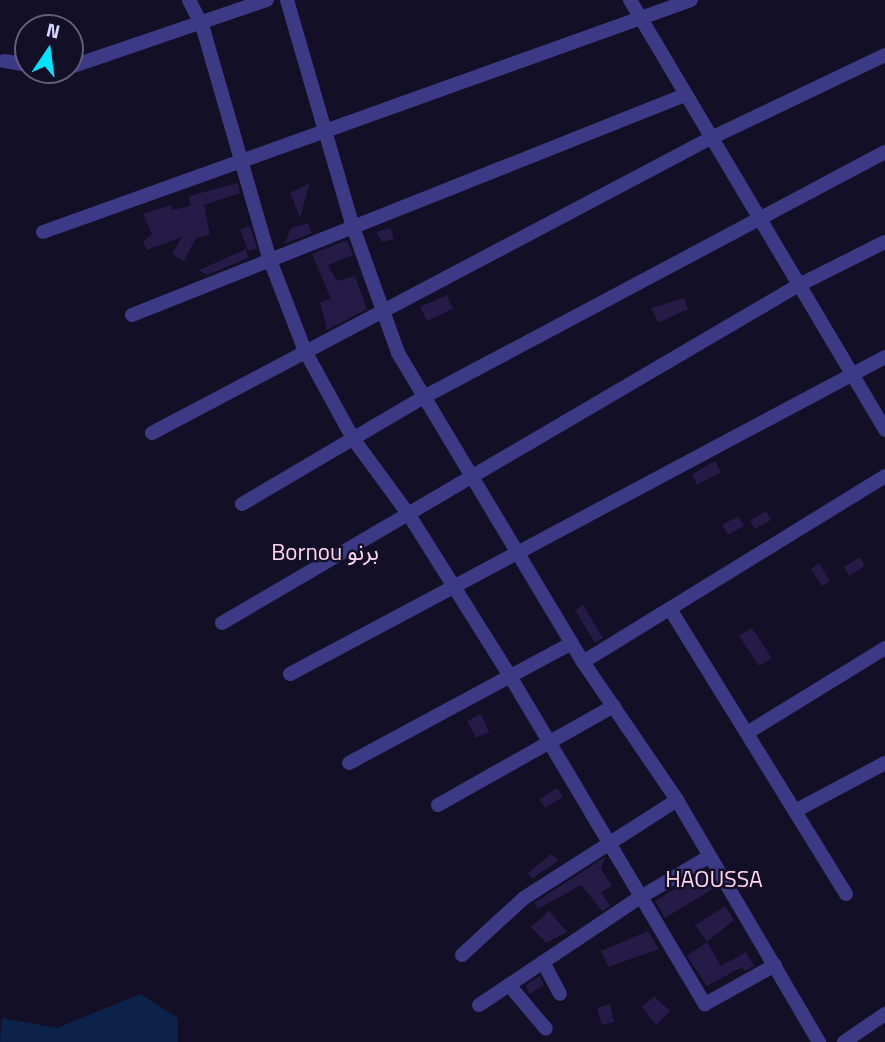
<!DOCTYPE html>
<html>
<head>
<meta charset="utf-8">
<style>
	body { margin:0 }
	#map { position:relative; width:885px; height:1042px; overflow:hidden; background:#130f26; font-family:"Titillium Web","Noto Sans Arabic",sans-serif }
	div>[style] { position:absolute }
	.water>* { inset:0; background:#0c2248 }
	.building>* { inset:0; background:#241b47 }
	.street>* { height:14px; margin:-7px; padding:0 7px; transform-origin:7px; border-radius:7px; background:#3d3a85 }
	span { translate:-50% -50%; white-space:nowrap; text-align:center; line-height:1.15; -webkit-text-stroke:5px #130f26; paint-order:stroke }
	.quarter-label { font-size:23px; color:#ffd6f0 }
	.north { position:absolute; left:14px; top:14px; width:70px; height:70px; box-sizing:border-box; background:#130f26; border:2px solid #625e7d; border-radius:50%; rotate:13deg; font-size:19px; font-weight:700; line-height:28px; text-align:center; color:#d9d4ff }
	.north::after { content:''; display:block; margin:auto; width:24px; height:32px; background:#00e5ff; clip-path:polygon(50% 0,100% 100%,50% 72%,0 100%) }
</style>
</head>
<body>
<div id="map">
	<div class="water">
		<div style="clip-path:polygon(140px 994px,178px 1018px,178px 1042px,0 1042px,2px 1018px,57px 1028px)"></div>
	</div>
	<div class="building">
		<div style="clip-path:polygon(238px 183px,240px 193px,204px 205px,210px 235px,196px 238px,184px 261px,172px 254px,182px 237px,147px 250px,143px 242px,152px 234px,143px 214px,171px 205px,172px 210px,190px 206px,189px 196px)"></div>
		<div style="clip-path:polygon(310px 183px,300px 217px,290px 193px)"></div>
		<div style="clip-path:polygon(308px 223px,312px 233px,284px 244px,291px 228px)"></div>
		<div style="clip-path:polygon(250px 226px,257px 248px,248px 251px,240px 229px)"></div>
		<div style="clip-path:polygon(390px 228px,394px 239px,382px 242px,376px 232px)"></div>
		<div style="clip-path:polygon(347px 240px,353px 255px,328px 265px,337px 281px,355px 276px,367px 309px,327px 330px,320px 302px,331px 299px,312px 254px)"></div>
		<div style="clip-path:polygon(246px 249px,248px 258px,207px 275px,199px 270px)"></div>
		<div style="clip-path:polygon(447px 295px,453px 309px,427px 321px,420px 307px)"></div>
		<div style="clip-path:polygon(684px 298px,688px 309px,658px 323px,651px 308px)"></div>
		<div style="clip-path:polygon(715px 461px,721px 472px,697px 485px,692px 474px)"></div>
		<div style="clip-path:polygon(766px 511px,771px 520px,755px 529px,750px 521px)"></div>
		<div style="clip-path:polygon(738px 516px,744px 526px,728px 535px,722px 525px)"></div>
		<div style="clip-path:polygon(860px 557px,865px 566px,849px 576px,844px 567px)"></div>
		<div style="clip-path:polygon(819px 563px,830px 581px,822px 586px,811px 569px)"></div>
		<div style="clip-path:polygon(583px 605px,603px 638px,595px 643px,575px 610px)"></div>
		<div style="clip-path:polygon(752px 628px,772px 658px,759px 666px,739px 636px)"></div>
		<div style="clip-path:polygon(481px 714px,489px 732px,476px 738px,467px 721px)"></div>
		<div style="clip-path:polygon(557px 788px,563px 797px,545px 808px,539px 799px)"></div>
		<div style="clip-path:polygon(551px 854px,559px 860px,532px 879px,528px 873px)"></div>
		<div style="clip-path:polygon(605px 857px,601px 869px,612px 886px,601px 892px,610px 906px,602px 911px,581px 885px,538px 909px,534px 903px)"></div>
		<div style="clip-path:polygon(704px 871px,716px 887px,665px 918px,655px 901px)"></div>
		<div style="clip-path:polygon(725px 906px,734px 920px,707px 942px,695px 925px)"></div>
		<div style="clip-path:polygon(549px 911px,567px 932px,546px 943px,531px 927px)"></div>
		<div style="clip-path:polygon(648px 931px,659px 949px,608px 967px,601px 951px)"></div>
		<div style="clip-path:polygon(707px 942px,721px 966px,746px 952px,754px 966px,745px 971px,742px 967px,707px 986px,687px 956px)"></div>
		<div style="clip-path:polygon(540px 976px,544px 985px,529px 994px,526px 985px)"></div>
		<div style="clip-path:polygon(654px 996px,670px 1011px,656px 1025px,642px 1007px)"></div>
		<div style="clip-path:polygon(610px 1004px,614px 1022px,602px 1025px,597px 1008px)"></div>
	</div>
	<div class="street">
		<div style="left:189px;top:0;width:28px;rotate:63deg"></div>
		<div style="left:202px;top:25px;width:245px;rotate:73.9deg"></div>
		<div style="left:270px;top:260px;width:97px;rotate:69deg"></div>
		<div style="left:305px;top:351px;width:102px;rotate:61.2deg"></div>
		<div style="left:354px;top:440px;width:93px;rotate:53.7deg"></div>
		<div style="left:409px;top:515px;width:190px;rotate:57.9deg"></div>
		<div style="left:510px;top:676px;width:382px;rotate:59.3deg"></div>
		<div style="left:705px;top:1004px;width:80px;rotate:-29.1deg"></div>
		<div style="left:287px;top:0;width:236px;rotate:73.8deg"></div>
		<div style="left:353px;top:227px;width:134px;rotate:70.3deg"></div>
		<div style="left:398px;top:353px;width:360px;rotate:59.1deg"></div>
		<div style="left:583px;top:662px;width:167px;rotate:55.7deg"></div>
		<div style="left:677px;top:800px;width:281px;rotate:59.6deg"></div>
		<div style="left:630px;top:0;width:500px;rotate:59.3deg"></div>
		<div style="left:4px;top:61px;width:24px;rotate:9deg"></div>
		<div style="left:70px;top:67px;width:208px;rotate:-18.8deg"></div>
		<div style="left:43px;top:232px;width:688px;rotate:-19.7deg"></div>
		<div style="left:132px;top:315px;width:595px;rotate:-21.69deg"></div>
		<div style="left:152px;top:433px;width:630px;rotate:-27.83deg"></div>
		<div style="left:709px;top:139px;width:195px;rotate:-25.5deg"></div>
		<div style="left:242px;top:504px;width:211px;rotate:-30.5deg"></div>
		<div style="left:424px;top:397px;width:522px;rotate:-27.99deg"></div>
		<div style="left:670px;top:609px;width:335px;rotate:58.3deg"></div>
		<div style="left:222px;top:623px;width:666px;rotate:-30.37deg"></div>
		<div style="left:797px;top:286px;width:98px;rotate:-26.6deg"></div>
		<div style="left:583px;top:662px;width:355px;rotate:-31.6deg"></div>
		<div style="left:290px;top:674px;width:674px;rotate:-28.05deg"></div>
		<div style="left:747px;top:733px;width:162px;rotate:-31.6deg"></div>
		<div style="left:349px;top:763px;width:253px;rotate:-28.3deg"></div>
		<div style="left:438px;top:805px;width:202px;rotate:-29.4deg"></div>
		<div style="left:795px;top:811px;width:102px;rotate:-28.1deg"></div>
		<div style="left:462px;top:955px;width:84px;rotate:-42.6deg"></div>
		<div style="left:524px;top:898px;width:182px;rotate:-32.6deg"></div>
		<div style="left:543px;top:962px;width:36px;rotate:62deg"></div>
		<div style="left:509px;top:985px;width:57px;rotate:49.9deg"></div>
		<div style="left:479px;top:1005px;width:192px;rotate:-33.8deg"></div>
		<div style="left:639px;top:898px;width:82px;rotate:-30.6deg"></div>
		<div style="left:844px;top:1042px;width:50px;rotate:-34.3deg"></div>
	</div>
	<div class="quarter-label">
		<span style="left:325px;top:552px">Bornou برنو</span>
		<span style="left:714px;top:879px">HAOUSSA</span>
	</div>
	<div class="north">N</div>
</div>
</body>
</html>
